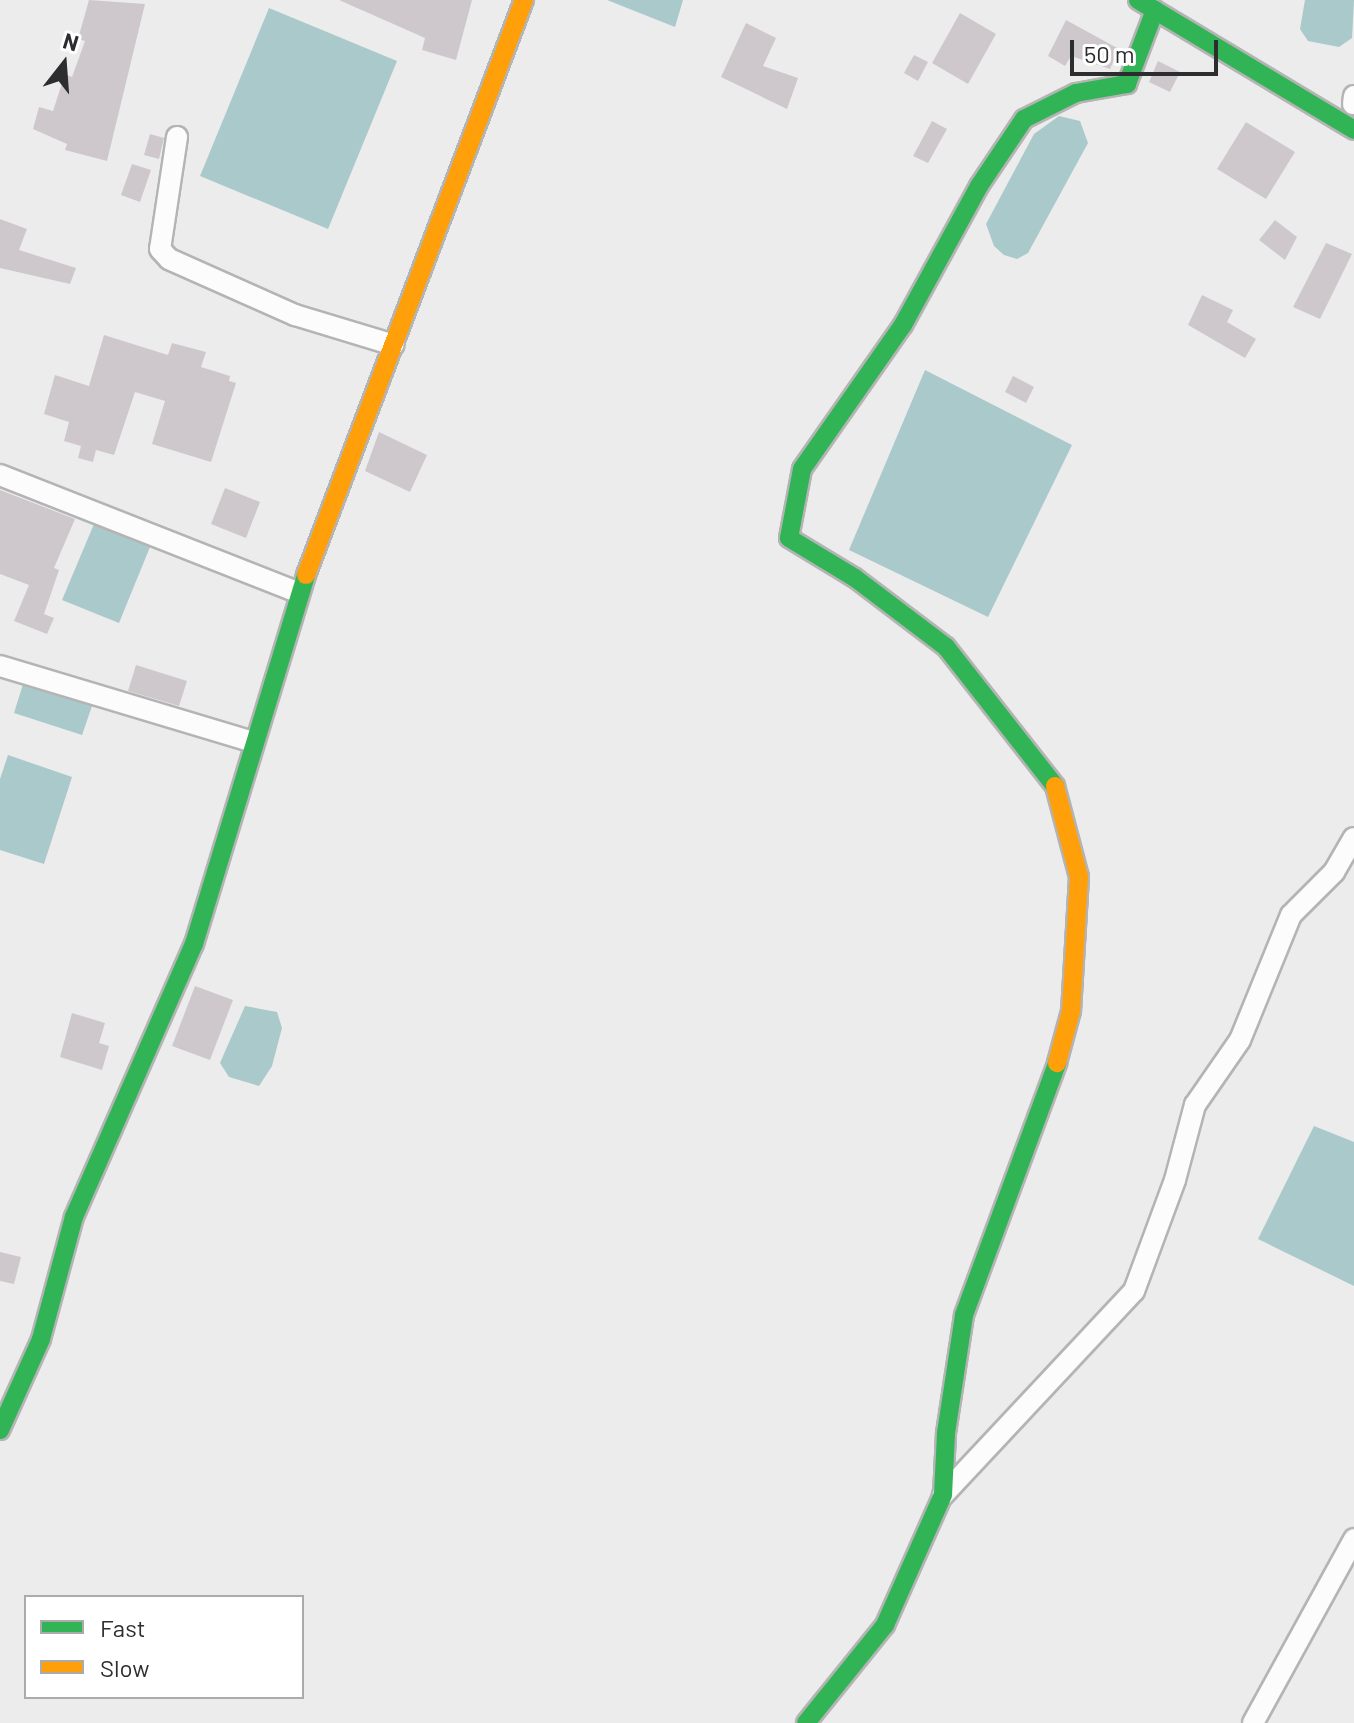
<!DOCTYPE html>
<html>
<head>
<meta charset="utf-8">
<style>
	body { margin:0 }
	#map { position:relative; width:1354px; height:1723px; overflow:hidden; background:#ececed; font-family:Barlow,sans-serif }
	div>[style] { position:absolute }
	.water>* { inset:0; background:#aac9cb }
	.building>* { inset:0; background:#cec8cd }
	.roads { filter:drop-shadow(2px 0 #b4b4b5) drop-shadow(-2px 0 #b4b4b5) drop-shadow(0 2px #b4b4b5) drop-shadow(0 -2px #b4b4b5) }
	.street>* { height:20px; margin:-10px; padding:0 10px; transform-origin:10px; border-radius:10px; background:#fcfcfc }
	.fast>* { height:18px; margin:-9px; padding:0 9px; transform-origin:9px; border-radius:9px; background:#30b455 }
	.slow>* { height:18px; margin:-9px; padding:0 9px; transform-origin:9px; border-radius:9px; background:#ff9f0a }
	span { translate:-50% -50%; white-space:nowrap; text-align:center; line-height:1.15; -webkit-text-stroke:6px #fff; paint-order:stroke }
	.legend { position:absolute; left:24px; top:1595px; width:280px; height:104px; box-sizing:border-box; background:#fff; border:2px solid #ababac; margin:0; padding:10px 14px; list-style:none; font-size:24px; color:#2d2d2f }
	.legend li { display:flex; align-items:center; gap:16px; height:40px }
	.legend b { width:40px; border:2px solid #ababac }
	.north { position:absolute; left:24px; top:24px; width:80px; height:80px; -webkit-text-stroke:6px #fff; paint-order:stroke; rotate:17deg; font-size:22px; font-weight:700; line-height:32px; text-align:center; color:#2d2d2f }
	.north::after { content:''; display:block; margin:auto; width:28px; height:36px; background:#2d2d2f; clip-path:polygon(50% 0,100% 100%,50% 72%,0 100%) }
	.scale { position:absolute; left:1070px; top:40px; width:148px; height:36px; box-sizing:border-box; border:4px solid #2d2d2f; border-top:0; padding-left:10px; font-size:24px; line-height:28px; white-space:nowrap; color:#2d2d2f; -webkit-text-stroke:6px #fff; paint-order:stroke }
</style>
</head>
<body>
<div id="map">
	<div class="water">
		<div style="clip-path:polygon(607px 0,683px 0,675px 27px)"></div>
		<div style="clip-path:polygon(1305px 0,1354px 0,1352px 38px,1339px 47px,1308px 41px,1300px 29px)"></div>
		<div style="clip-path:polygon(269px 8px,397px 61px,328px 229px,200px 176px)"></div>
		<div style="clip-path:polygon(1059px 116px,1080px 121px,1088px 143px,1028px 253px,1017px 259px,1004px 255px,994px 246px,986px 224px,1034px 134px)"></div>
		<div style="clip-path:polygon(925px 370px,1072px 445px,988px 617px,849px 550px)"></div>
		<div style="clip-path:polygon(94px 524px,150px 547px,119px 623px,62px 600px)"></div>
		<div style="clip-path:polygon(24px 681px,93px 703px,82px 735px,14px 713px)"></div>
		<div style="clip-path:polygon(8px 755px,72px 777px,44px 864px,0 850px,0 779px)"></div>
		<div style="clip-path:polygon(245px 1006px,277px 1012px,282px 1028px,272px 1066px,259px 1086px,229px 1077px,220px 1063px)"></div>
		<div style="clip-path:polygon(1314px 1126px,1354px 1142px,1354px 1286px,1258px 1239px)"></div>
	</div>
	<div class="building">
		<div style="clip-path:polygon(89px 0,145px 4px,107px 161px,65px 150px,67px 144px,33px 129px,39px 107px,53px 111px,65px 74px,72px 77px,85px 41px,78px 39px)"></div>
		<div style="clip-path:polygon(339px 0,472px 0,456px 60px,422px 50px,425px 38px)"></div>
		<div style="clip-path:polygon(960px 13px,996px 34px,968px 84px,932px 63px)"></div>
		<div style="clip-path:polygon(1066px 20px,1119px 49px,1110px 69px,1071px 56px,1065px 66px,1048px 56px)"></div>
		<div style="clip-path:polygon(746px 23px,776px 38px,763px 66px,798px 78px,787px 109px,721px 77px)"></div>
		<div style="clip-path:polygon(914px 55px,928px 62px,918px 81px,904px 73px)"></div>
		<div style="clip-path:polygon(1158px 61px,1180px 72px,1170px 92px,1149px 82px)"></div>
		<div style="clip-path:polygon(932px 121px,947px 129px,928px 163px,913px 156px)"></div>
		<div style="clip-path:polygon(1246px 122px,1295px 152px,1266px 199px,1217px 169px)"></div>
		<div style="clip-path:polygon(150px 134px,164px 138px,159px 159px,144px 155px)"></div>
		<div style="clip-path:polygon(132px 164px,151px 170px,140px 202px,121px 195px)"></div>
		<div style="clip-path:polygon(0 219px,27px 229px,19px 250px,76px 268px,70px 284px,0 268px)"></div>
		<div style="clip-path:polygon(1275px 220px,1297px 237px,1285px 260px,1259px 240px)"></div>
		<div style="clip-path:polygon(1326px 243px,1352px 254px,1320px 319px,1293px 307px)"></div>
		<div style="clip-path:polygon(1202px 295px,1233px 310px,1227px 322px,1256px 339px,1245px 358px,1188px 325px)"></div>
		<div style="clip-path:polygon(104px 335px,168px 355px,172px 343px,206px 352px,201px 367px,230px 376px,229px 381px,236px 383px,211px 462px,152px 444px,165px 401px,135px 392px,114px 455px,96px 450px,93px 462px,78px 458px,81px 446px,64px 441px,69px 422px,44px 414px,55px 375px,89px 386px)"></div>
		<div style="clip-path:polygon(1013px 376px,1034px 387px,1026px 403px,1005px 392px)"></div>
		<div style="clip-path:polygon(379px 432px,427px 455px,410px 492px,365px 471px)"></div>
		<div style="clip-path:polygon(225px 488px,260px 502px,246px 538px,211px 524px)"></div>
		<div style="clip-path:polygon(0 490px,75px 519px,54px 568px,59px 570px,44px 614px,54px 618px,47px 634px,14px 621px,29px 585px,0 574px)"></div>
		<div style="clip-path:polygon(136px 665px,187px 681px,179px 706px,128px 691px)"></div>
		<div style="clip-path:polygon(195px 986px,233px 1000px,210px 1060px,172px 1046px)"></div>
		<div style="clip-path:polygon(72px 1013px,105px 1023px,99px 1043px,109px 1046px,102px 1070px,60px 1057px)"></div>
		<div style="clip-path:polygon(0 1252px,21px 1257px,14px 1284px,0 1281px)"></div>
	</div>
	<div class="roads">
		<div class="street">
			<div style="left:1353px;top:104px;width:8px;rotate:-83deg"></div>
			<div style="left:177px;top:137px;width:113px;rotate:98.6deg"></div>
			<div style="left:160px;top:249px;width:13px;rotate:48deg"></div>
			<div style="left:169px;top:259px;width:138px;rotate:24deg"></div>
			<div style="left:295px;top:315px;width:103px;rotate:16.9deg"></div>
			<div style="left:0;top:475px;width:321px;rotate:21.5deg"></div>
			<div style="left:0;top:666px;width:264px;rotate:16.7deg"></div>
			<div style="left:943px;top:1495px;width:279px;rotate:-46.9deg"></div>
			<div style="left:1134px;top:1291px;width:118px;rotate:-69.7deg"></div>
			<div style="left:1175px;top:1180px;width:78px;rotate:-75.1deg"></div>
			<div style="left:1195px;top:1105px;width:79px;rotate:-55.3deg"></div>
			<div style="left:1240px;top:1040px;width:135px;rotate:-67.8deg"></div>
			<div style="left:1291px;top:915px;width:61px;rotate:-45deg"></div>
			<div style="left:1334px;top:872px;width:39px;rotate:-60deg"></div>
			<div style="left:1253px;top:1723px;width:210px;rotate:-61.2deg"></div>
		</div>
		<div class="fast">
			<div style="left:1138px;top:0;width:252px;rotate:31deg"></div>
			<div style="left:1055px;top:786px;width:177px;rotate:-128.1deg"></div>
			<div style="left:946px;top:647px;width:114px;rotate:-142.8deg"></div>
			<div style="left:855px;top:578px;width:77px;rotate:-148.8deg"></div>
			<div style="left:789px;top:538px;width:70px;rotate:-79.3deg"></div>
			<div style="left:802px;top:469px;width:176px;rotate:-55deg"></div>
			<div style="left:903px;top:325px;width:158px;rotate:-61.3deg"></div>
			<div style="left:979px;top:186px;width:81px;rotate:-56.1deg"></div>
			<div style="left:1024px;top:119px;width:58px;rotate:-26.6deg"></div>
			<div style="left:1076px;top:93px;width:52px;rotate:-10deg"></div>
			<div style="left:1127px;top:84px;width:79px;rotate:-69.3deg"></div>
			<div style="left:0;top:1430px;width:100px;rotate:-65.7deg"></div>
			<div style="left:41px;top:1339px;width:126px;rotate:-74.9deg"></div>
			<div style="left:74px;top:1217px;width:298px;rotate:-66.3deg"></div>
			<div style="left:194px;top:944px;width:386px;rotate:-73.1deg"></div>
			<div style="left:806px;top:1723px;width:126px;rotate:-51.1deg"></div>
			<div style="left:885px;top:1625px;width:142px;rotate:-66deg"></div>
			<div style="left:943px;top:1495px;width:62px;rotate:-87.2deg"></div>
			<div style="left:946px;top:1433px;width:119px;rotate:-81.3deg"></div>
			<div style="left:964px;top:1315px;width:269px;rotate:-69.7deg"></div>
		</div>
		<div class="slow">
			<div style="left:306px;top:575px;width:615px;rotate:-69.24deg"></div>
			<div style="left:1055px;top:786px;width:94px;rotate:75.2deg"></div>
			<div style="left:1079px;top:877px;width:134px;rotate:93.4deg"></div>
			<div style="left:1071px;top:1011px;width:54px;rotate:105.1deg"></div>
		</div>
	</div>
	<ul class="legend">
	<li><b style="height:10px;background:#30b455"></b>Fast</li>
	<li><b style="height:10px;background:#ff9f0a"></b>Slow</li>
	</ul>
	<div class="north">N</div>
	<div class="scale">50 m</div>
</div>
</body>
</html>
